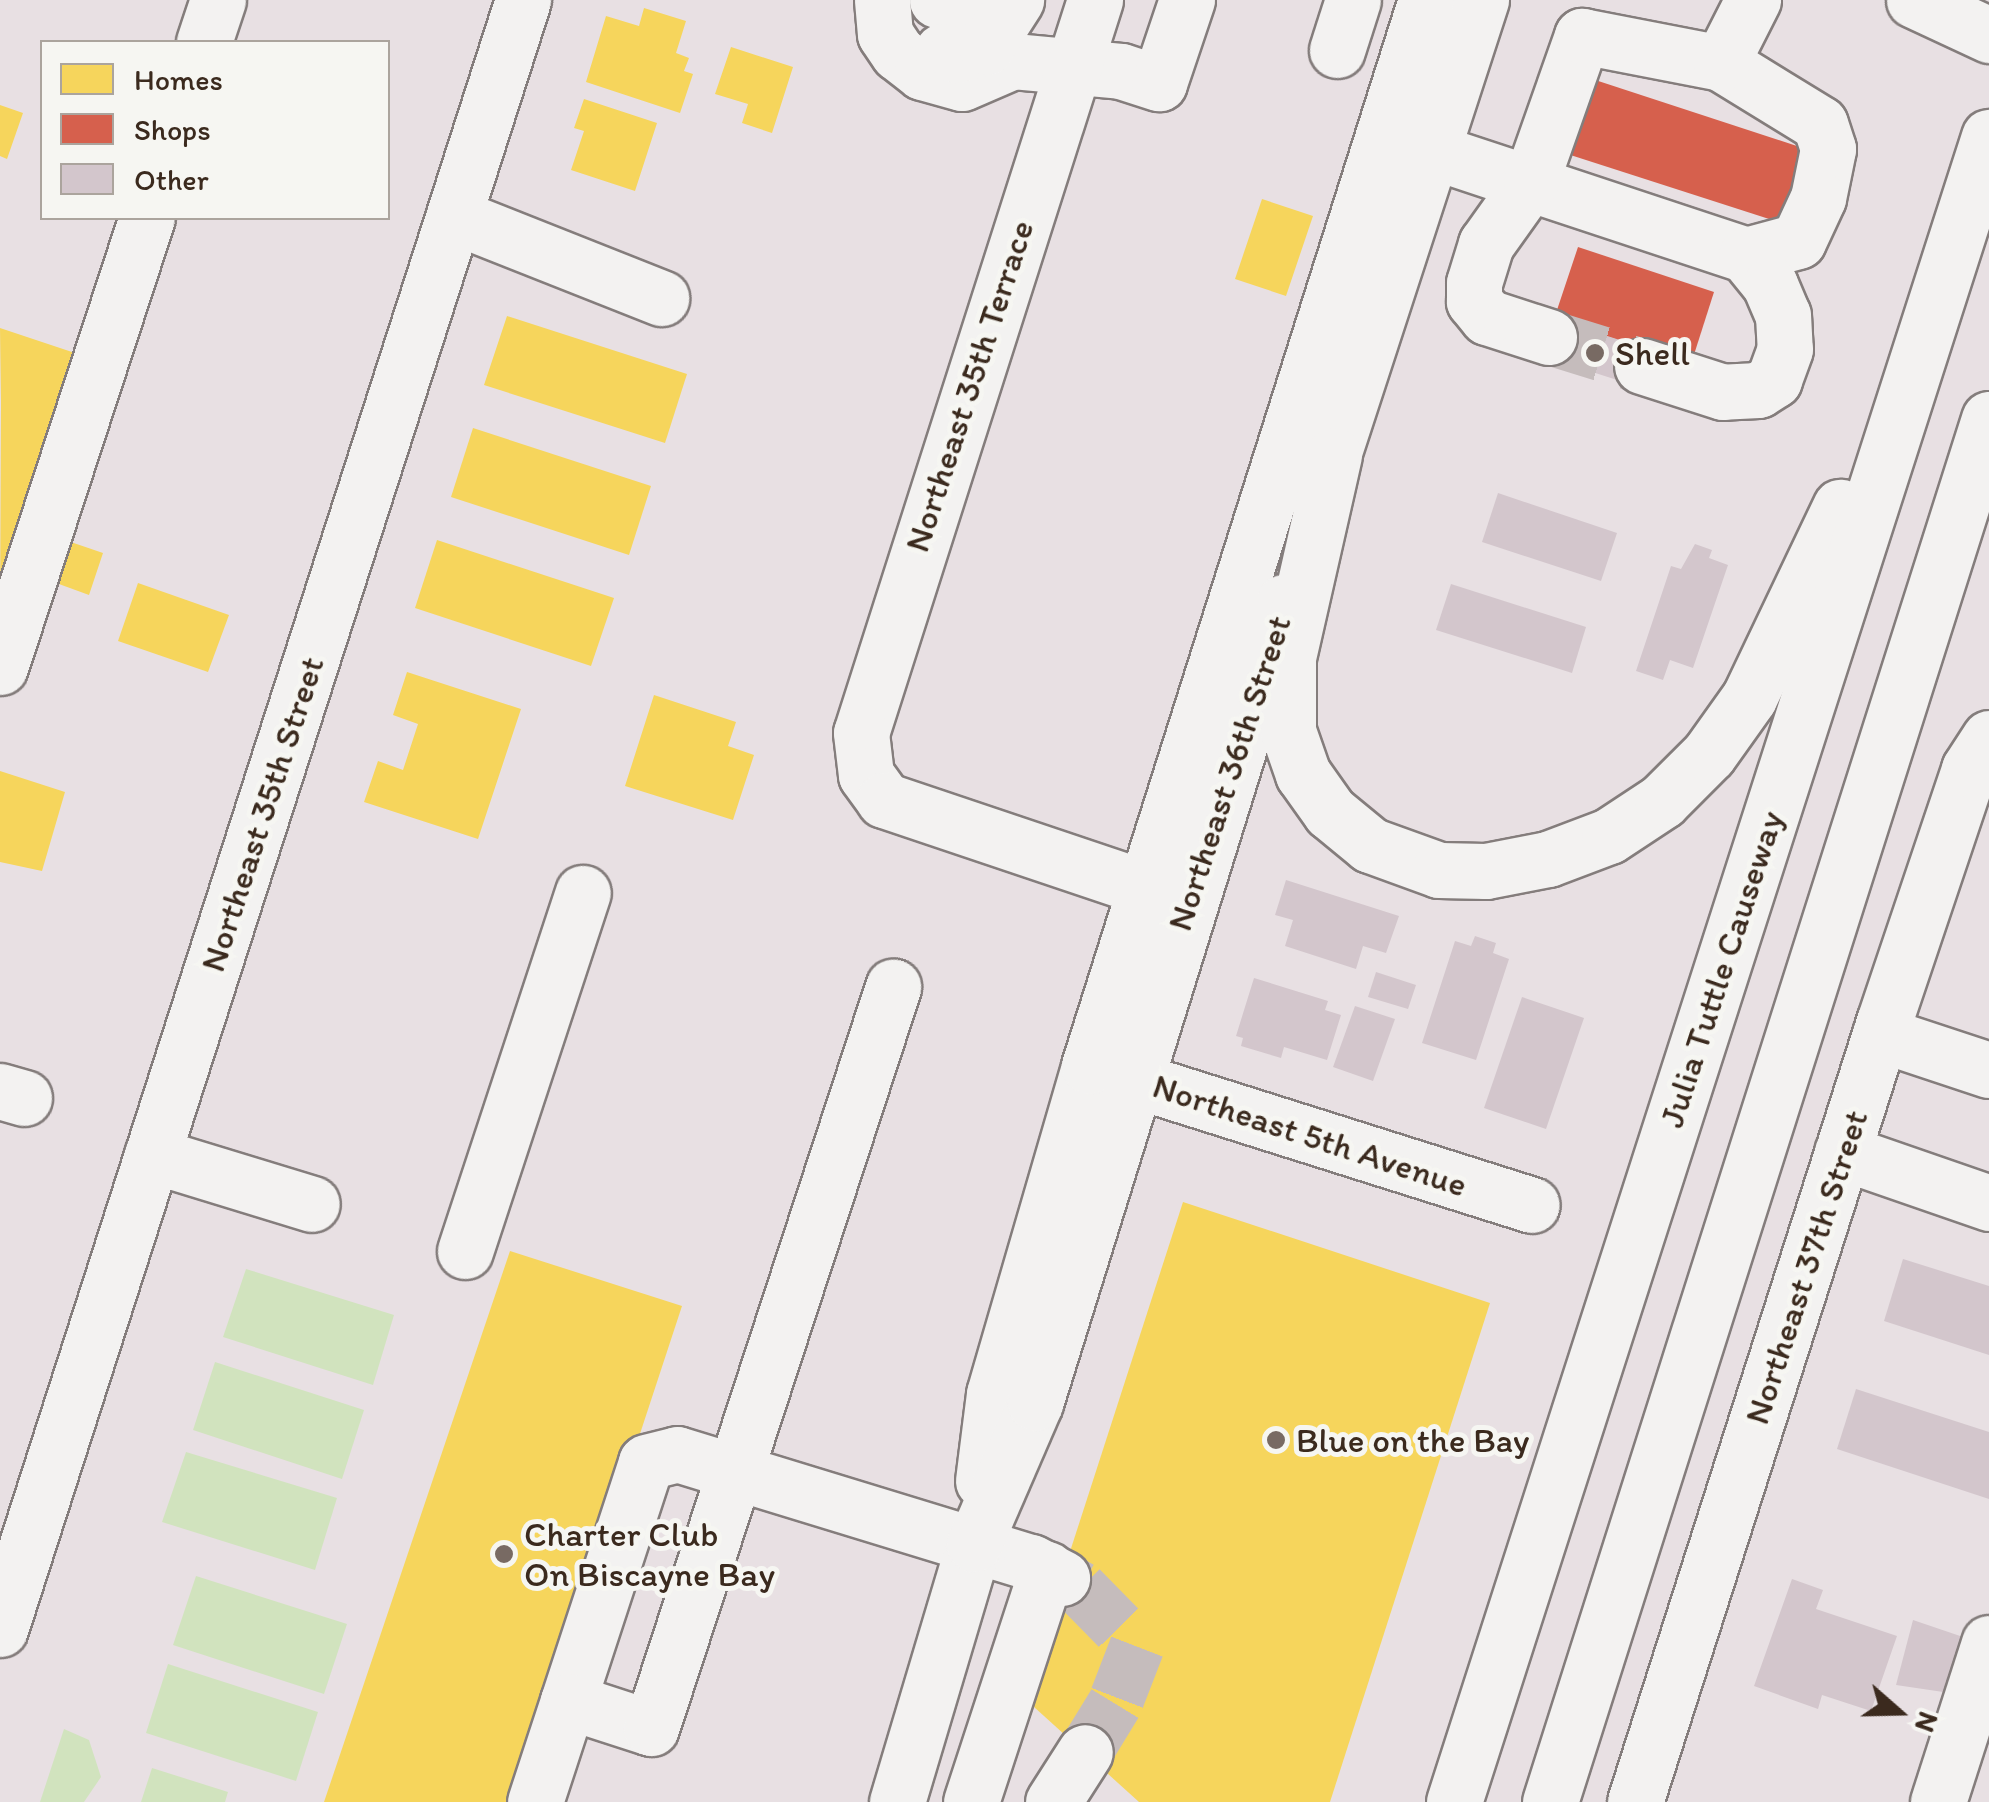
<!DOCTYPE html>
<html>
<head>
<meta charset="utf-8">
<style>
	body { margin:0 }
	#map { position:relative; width:1989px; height:1802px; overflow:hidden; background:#e8e0e3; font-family:Itim,sans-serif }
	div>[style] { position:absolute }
	.green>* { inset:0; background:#d1e3be }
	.homes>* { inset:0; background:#f6d55c }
	.shops>* { inset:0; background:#d6604d }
	.building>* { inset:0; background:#d3c6cc }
	.minor-tunnel>* { height:55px; margin-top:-27.5px; transform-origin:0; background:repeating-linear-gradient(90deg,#c5bcbc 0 55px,transparent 0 83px) }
	.roads { filter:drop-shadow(2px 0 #847d7c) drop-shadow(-2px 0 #847d7c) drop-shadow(0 2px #847d7c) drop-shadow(0 -2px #847d7c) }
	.minor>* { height:55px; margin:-27.5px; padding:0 27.5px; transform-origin:27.5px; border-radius:27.5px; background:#f3f2f1 }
	.major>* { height:55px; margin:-27.5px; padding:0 27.5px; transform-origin:27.5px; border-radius:27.5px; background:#f3f2f1 }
	.highway>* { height:55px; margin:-27.5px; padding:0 27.5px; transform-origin:27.5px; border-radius:27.5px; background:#f3f2f1 }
	.dots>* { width:28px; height:28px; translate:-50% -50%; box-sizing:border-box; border:5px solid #f6f6f2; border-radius:50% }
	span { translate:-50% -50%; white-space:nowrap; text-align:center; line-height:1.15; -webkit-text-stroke:10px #f6f6f2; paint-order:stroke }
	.poi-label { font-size:35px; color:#3b2a1e }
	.left { translate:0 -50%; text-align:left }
	.street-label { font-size:35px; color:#3b2a1e }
	.legend { position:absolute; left:40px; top:40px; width:350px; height:180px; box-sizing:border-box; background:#f6f6f2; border:2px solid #aba49d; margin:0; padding:12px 18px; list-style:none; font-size:30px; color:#3b2a1e }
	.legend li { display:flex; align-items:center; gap:20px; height:50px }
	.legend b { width:50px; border:2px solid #aba49d }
	.north { position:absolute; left:1849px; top:1662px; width:100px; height:100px; -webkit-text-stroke:8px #f6f6f2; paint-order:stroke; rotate:110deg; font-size:28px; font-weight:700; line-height:40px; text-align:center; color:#3b2a1e }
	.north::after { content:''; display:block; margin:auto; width:35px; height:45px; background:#3b2a1e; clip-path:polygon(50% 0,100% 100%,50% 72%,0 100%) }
</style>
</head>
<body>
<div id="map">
	<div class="green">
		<div style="clip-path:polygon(246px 1269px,394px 1315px,373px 1385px,223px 1337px)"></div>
		<div style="clip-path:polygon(215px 1362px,364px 1410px,342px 1479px,193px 1430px)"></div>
		<div style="clip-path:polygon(186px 1452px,337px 1498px,315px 1570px,162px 1522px)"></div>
		<div style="clip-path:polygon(196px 1576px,347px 1624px,324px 1694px,173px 1645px)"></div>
		<div style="clip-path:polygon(168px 1664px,318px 1712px,296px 1781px,146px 1733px)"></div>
		<div style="clip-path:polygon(64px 1729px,89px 1740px,101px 1777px,84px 1802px,40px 1802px)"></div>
		<div style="clip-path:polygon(152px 1768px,228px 1792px,225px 1802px,141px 1802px)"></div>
	</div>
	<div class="homes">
		<div style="clip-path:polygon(644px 8px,686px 21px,676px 53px,689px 58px,684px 71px,693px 74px,680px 113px,586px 82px,606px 16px,639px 26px)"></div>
		<div style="clip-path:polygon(731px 47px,793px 67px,772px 133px,742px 123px,748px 104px,715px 94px)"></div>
		<div style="clip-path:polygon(584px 99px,657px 123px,635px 191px,571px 170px,584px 131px,574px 128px)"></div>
		<div style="clip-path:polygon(0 105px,23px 113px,7px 159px,0 156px)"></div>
		<div style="clip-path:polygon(1262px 199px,1313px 216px,1286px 296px,1235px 279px)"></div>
		<div style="clip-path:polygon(507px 316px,687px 374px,665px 443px,484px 385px)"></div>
		<div style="clip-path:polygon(0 328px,90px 358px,0 627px,1px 403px)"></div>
		<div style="clip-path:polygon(473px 428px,651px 486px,629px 555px,451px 497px)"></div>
		<div style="clip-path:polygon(62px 539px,103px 553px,89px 595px,48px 580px)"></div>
		<div style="clip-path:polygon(437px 540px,614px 598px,591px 666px,415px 608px)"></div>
		<div style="clip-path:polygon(138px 583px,229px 615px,208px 672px,118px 641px)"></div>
		<div style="clip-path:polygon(407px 672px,521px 709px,478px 839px,364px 802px,378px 761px,403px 770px,418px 724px,393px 715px)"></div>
		<div style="clip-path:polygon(654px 695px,736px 722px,728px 746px,754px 755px,733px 820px,625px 786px)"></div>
		<div style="clip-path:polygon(0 771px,65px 792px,42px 871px,0 862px)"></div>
		<div style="clip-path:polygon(1183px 1202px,1490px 1303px,1330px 1802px,1139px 1802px,1023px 1697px)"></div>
		<div style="clip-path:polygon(510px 1251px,682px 1306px,519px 1802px,324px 1802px)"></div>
	</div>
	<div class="shops">
		<div style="clip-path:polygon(1583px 76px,1812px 151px,1788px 225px,1558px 151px)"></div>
		<div style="clip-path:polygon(1578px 247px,1714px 292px,1691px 364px,1554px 319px)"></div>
	</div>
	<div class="building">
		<div style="clip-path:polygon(1554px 319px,1648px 349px,1636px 386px,1542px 356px)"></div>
		<div style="clip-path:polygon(1498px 493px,1617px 533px,1601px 581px,1482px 542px)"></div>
		<div style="clip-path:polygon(1695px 544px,1712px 550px,1709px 558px,1728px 565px,1693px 668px,1670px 660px,1663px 680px,1636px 671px,1671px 566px,1681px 569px)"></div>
		<div style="clip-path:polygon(1451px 584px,1586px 627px,1572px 673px,1436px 630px)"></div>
		<div style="clip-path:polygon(1286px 880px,1399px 916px,1386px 953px,1363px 946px,1356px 969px,1285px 946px,1293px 920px,1275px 915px)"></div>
		<div style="clip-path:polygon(1475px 936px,1496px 943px,1493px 953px,1509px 959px,1476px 1060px,1422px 1043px,1455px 941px,1471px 946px)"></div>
		<div style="clip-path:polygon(1376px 972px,1416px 985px,1408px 1009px,1368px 997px)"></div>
		<div style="clip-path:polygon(1254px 978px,1328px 1001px,1325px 1010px,1341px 1015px,1327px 1060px,1284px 1047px,1281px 1058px,1241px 1046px,1243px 1038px,1236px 1036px)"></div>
		<div style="clip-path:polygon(1522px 997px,1584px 1018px,1546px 1129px,1484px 1108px)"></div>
		<div style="clip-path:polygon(1355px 1006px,1395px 1019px,1373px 1081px,1333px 1067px)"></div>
		<div style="clip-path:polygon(1903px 1259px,1989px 1286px,1989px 1355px,1884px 1321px)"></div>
		<div style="clip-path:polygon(1856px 1389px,1989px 1432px,1989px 1499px,1837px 1449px)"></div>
		<div style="clip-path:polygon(1792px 1579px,1823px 1590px,1816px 1609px,1897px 1636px,1871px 1711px,1822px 1695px,1818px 1709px,1754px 1686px)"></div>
		<div style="clip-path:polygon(1913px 1620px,1969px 1639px,1950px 1693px,1896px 1685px)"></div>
	</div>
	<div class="minor-tunnel">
		<div style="left:1549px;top:337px;width:97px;rotate:17.3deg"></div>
		<div style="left:1062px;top:1578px;width:21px;rotate:29deg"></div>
		<div style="left:1080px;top:1588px;width:81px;rotate:45.5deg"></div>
		<div style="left:1137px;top:1646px;width:61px;rotate:111.1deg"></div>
		<div style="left:1115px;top:1703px;width:57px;rotate:121.5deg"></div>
	</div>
	<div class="roads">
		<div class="minor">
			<div style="left:882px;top:0;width:34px;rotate:85deg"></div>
			<div style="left:885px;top:34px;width:23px;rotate:56deg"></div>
			<div style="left:898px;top:53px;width:31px;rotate:38deg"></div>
			<div style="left:922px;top:72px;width:41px;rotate:15.4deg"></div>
			<div style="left:962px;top:83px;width:56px;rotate:-23.3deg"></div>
			<div style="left:1013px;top:61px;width:108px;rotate:5.3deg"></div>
			<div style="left:1121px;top:71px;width:40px;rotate:18deg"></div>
			<div style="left:1159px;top:83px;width:88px;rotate:-71.4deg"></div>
			<div style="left:937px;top:0;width:45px;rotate:16.8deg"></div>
			<div style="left:980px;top:13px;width:35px;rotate:-22deg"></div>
			<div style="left:1095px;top:0;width:769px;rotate:107.7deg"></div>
			<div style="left:861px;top:733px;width:42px;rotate:83.2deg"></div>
			<div style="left:866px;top:775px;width:31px;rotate:54deg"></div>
			<div style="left:884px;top:800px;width:276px;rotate:18.6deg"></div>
			<div style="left:204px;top:42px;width:44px;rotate:-71.6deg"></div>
			<div style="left:1337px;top:50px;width:52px;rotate:-72.3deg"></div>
			<div style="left:942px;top:51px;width:15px;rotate:16deg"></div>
			<div style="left:956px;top:55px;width:31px;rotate:-15deg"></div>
			<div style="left:986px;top:47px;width:56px;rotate:-57.4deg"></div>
			<div style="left:1721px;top:63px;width:116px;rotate:31.6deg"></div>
			<div style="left:1820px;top:124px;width:26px;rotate:72deg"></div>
			<div style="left:1828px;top:149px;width:50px;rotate:101.5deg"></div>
			<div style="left:1818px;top:198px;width:47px;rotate:114.9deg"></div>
			<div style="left:1798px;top:241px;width:54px;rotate:164.9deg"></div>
			<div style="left:1432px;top:151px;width:331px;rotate:18.3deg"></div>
			<div style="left:1746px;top:255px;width:38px;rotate:51deg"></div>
			<div style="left:1770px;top:285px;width:33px;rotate:67deg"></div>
			<div style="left:1783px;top:315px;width:34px;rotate:87deg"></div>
			<div style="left:1785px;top:349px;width:33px;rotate:110deg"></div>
			<div style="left:1774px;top:380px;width:19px;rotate:148deg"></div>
			<div style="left:1758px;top:390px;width:35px;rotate:177deg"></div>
			<div style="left:1723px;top:392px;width:85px;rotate:-162.2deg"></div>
			<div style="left:454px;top:216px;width:223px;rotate:21.6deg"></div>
			<div style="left:1549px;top:337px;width:65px;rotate:-162.1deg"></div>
			<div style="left:1487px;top:317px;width:21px;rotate:-129deg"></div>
			<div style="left:1474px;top:301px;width:18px;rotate:-90deg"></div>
			<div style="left:1474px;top:283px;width:41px;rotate:-72.9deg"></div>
			<div style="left:1486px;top:244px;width:77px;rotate:-54.5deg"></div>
			<div style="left:1531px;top:181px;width:154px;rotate:-70.6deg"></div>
			<div style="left:1582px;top:36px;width:142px;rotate:11deg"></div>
			<div style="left:1721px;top:63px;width:71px;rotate:-63.1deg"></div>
			<div style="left:0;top:667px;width:472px;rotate:-71.9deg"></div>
			<div style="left:1880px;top:1034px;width:115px;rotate:18.3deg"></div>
			<div style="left:1091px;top:1066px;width:462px;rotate:17.5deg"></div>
			<div style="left:0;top:1091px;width:25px;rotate:16deg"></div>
			<div style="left:1842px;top:1152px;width:156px;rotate:19.1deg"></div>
			<div style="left:152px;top:1155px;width:167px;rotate:17deg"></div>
			<div style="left:465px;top:1251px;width:377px;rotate:-71.8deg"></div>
			<div style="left:0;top:1629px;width:1711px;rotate:-72.2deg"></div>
			<div style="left:568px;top:1701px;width:251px;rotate:-71.9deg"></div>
			<div style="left:646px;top:1462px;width:32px;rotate:-14deg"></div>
			<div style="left:677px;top:1454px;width:370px;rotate:17deg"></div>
			<div style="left:1031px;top:1562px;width:35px;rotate:27deg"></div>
			<div style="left:535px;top:1802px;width:106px;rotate:-71.9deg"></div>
			<div style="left:568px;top:1701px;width:87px;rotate:18deg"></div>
			<div style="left:651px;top:1728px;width:780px;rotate:-71.91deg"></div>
			<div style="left:971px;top:1802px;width:245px;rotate:-71.9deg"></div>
			<div style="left:1053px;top:1802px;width:59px;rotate:-57.4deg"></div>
			<div style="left:1635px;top:1802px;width:819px;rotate:-72.3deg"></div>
			<div style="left:1884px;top:1022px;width:267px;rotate:-71.4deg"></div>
			<div style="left:1969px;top:769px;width:37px;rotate:-57deg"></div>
			<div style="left:1938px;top:1802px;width:167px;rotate:-72.2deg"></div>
		</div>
		<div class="major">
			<div style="left:1914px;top:0;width:83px;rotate:25deg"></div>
			<div style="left:1318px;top:501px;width:527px;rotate:-71.98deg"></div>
			<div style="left:983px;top:1481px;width:88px;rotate:-82.8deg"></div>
			<div style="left:994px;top:1394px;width:341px;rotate:-73.8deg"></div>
			<div style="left:1089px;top:1066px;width:1118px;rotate:-72.46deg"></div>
			<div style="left:897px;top:1802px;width:269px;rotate:-73.4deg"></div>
			<div style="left:974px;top:1544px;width:154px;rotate:-66.6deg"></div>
			<div style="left:1035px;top:1403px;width:839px;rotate:-72.73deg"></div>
		</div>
		<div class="highway">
			<div style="left:1334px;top:455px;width:207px;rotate:102.8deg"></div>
			<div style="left:1288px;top:657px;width:74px;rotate:90deg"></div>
			<div style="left:1288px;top:731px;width:46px;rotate:70.8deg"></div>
			<div style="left:1303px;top:774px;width:47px;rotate:54.6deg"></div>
			<div style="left:1330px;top:812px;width:52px;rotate:39.5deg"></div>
			<div style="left:1370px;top:845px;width:73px;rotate:19.9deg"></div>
			<div style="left:1439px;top:870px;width:47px;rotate:1.2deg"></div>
			<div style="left:1486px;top:871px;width:63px;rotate:-11deg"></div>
			<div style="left:1548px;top:859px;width:65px;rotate:-20.7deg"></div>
			<div style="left:1609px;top:836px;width:64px;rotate:-33.4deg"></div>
			<div style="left:1662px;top:801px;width:66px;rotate:-45deg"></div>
			<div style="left:1709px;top:754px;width:69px;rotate:-54.5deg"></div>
			<div style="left:1749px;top:698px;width:212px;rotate:-64.5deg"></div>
			<div style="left:1454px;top:1802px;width:1749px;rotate:-72.19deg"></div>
			<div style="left:1550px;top:1802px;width:1451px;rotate:-72.39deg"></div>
		</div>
	</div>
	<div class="dots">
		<div style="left:1595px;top:353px;background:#786a63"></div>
		<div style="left:1276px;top:1440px;background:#786a63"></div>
		<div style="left:504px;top:1554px;background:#786a63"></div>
	</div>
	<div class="poi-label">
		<span class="left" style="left:1615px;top:353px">Shell</span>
		<span class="left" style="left:1296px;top:1440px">Blue on the Bay</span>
		<span class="left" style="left:524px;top:1554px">Charter Club<br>On Biscayne Bay</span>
	</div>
	<div class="street-label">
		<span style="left:969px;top:386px;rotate:-72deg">Northeast 35th Terrace</span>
		<span style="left:1229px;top:773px;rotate:-72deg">Northeast 36th Street</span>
		<span style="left:262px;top:814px;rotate:-72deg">Northeast 35th Street</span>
		<span style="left:1721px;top:969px;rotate:-72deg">Julia Tuttle Causeway</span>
		<span style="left:1310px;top:1135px;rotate:18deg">Northeast 5th Avenue</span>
		<span style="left:1806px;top:1267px;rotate:-72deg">Northeast 37th Street</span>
	</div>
	<ul class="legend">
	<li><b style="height:28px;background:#f6d55c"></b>Homes</li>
	<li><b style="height:28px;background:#d6604d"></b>Shops</li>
	<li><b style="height:28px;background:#d3c6cc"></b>Other</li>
	</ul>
	<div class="north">N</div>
</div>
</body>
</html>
